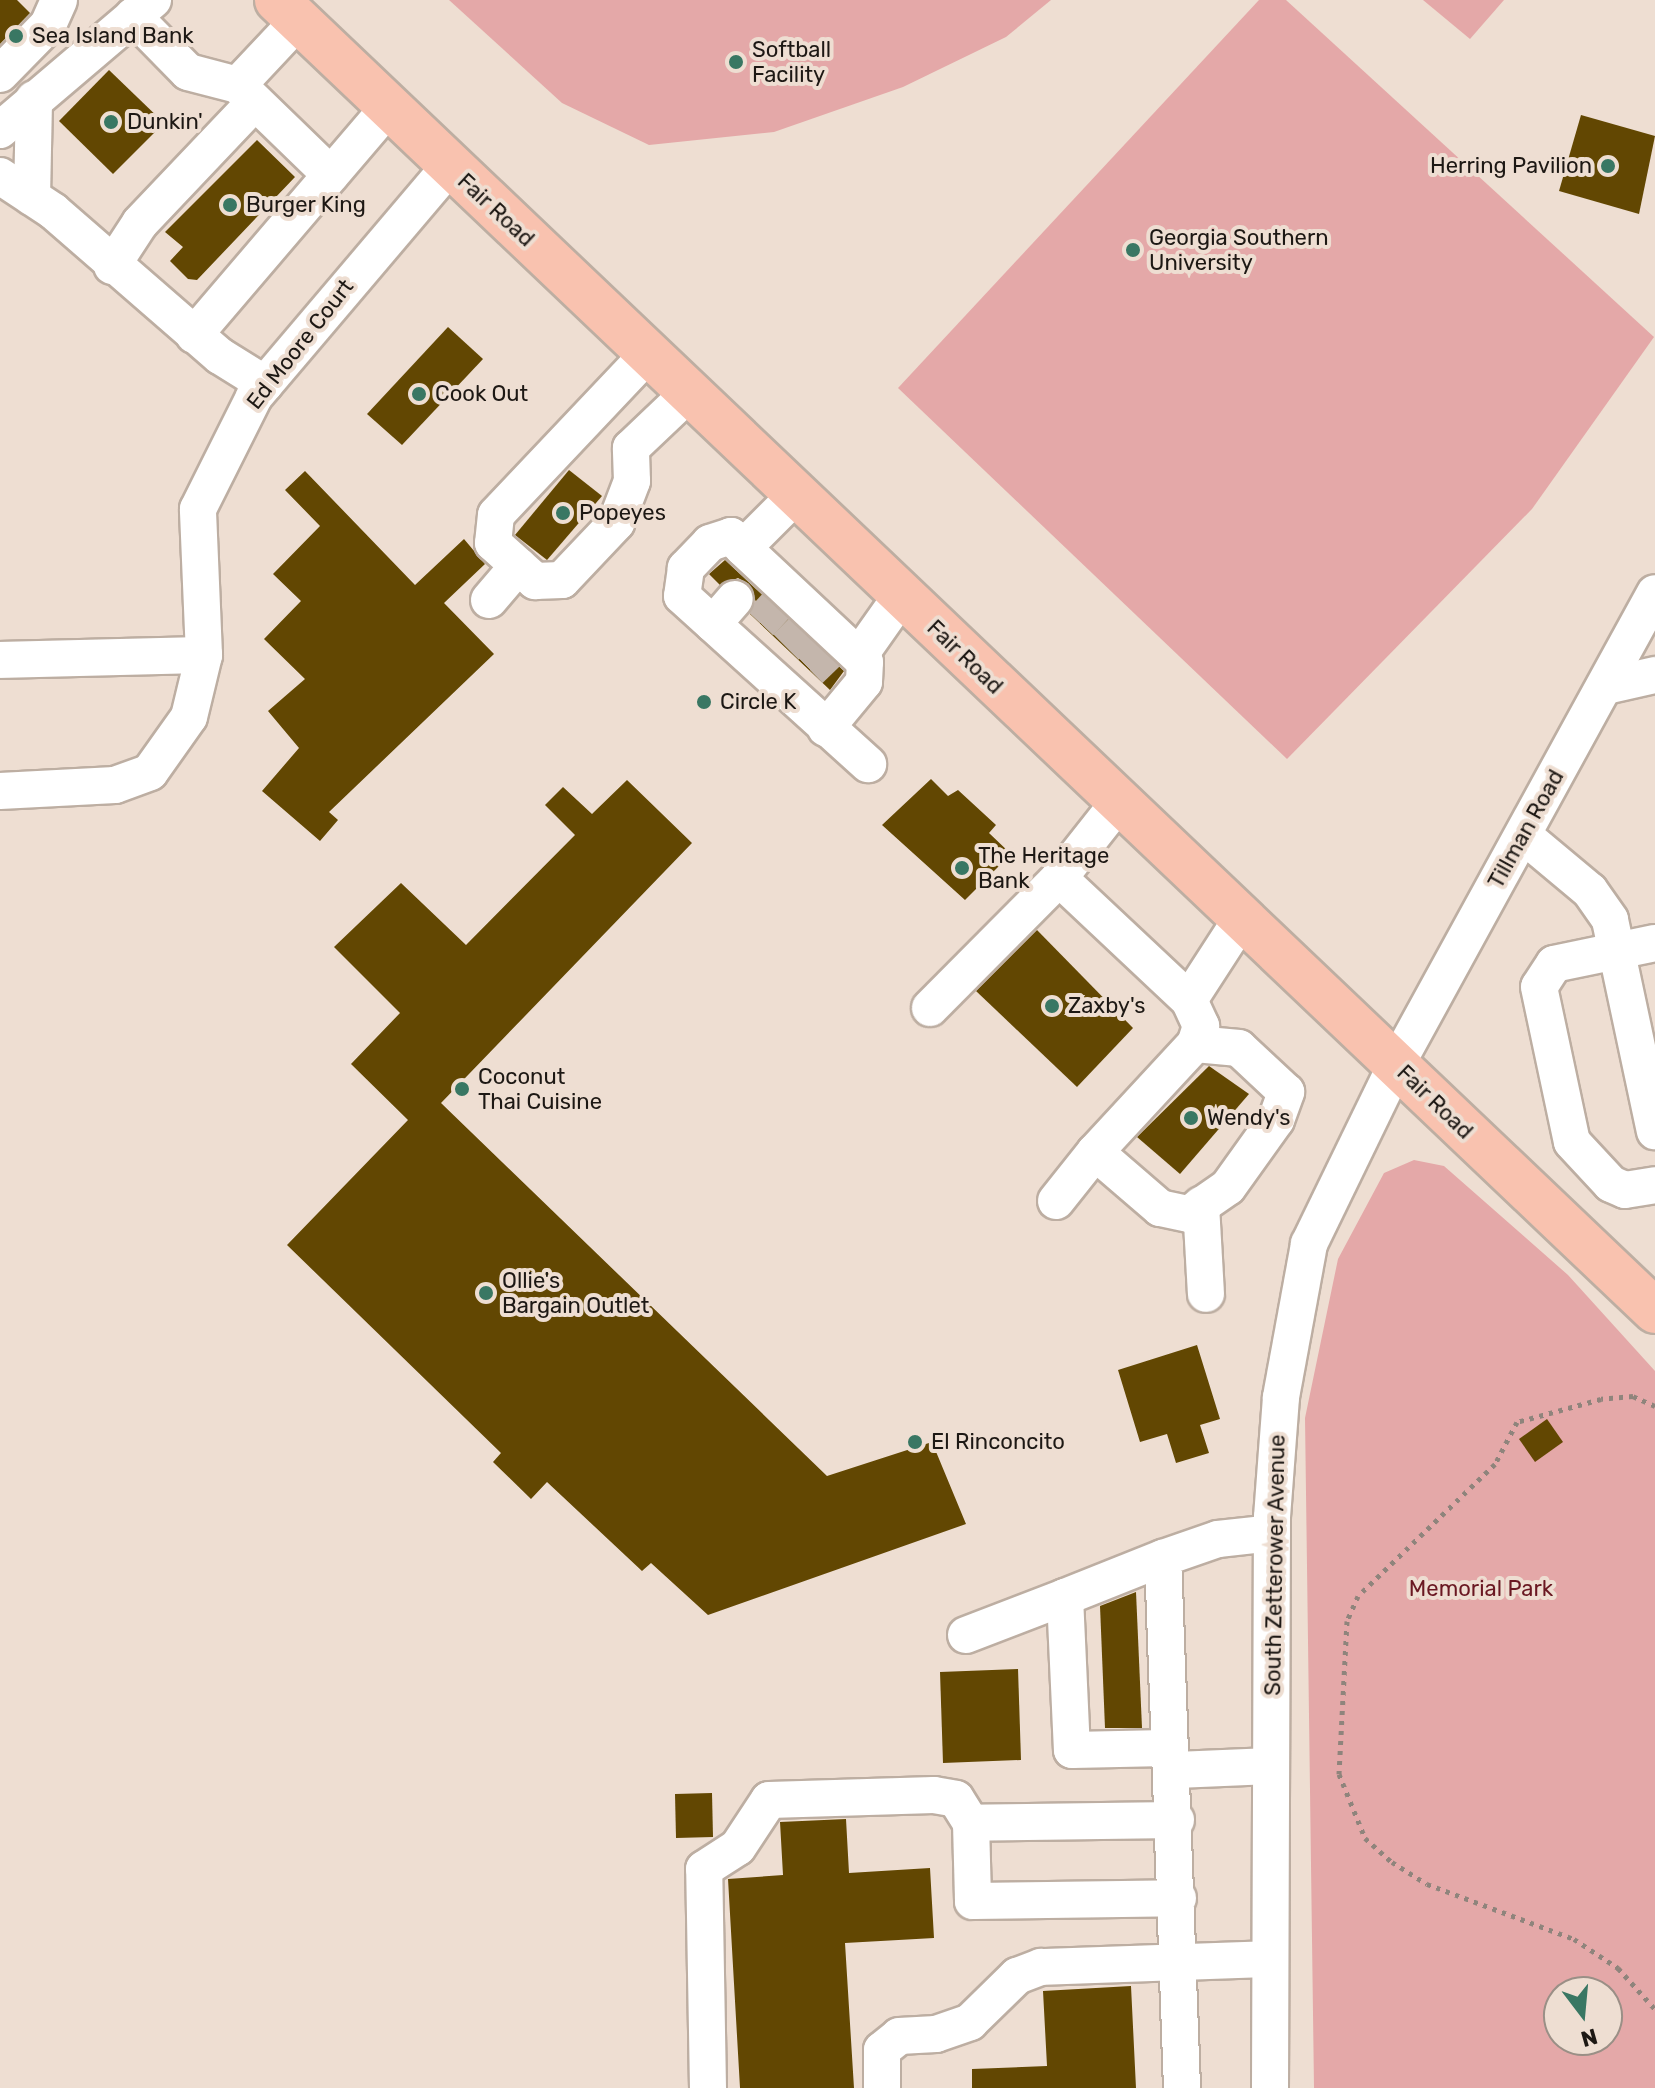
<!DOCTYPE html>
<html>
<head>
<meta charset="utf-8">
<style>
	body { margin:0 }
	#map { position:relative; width:1655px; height:2088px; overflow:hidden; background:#eeded2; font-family:Rubik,sans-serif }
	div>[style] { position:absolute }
	.green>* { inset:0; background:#e4a8a8 }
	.building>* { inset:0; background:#624702 }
	.minor-tunnel>* { height:36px; margin-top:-18px; transform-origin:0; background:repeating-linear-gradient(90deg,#c4b6ac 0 36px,transparent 0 54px) }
	.path>* { height:5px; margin-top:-2.5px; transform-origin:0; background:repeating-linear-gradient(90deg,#8f847c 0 4px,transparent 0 10px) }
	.roads { filter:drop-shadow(2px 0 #bdaea2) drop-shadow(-2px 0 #bdaea2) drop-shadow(0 2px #bdaea2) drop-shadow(0 -2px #bdaea2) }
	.minor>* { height:36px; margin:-18px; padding:0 18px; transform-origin:18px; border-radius:18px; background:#fff }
	.major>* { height:44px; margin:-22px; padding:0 22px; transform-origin:22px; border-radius:22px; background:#f9c2af }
	.dots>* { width:22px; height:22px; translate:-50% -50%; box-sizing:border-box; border:4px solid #eeded2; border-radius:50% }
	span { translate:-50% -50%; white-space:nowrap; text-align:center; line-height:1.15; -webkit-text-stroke:8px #eeded2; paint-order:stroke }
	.poi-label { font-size:22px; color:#1d1814 }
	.left { translate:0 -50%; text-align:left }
	.right { translate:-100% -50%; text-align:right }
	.street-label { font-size:22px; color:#1d1814 }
	.park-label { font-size:22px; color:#6a1822 }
	.north { position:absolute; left:1543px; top:1976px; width:80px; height:80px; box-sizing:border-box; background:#eeded2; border:2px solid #9a8f86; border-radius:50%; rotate:164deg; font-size:22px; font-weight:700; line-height:32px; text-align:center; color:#1d1814 }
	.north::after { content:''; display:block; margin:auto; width:28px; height:36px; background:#397763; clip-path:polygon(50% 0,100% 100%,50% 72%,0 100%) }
</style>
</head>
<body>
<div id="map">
	<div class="green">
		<div style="clip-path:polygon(449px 0,1051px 0,1006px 37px,903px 87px,774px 132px,649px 145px,562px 103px)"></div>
		<div style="clip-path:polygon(1259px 0,1286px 0,1654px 337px,1532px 509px,1287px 759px,898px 388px)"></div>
		<div style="clip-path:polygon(1423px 0,1504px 0,1470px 39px)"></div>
		<div style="clip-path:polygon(evenodd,1414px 1160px,1444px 1166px,1568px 1275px,1655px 1371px,1655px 2088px,1314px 2088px,1305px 1418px,1338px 1259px,1384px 1173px,1414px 1160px,1559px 1992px,1607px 1992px,1607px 2040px,1559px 2040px,1559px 1992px)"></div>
	</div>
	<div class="building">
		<div style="clip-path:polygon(0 0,17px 0,30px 13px,0 44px)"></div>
		<div style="clip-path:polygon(109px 70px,164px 123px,113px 174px,59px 121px)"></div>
		<div style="clip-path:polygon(1581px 115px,1655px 136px,1639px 214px,1559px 191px)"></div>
		<div style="clip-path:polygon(257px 140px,295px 177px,197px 280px,188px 279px,170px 261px,183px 247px,165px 232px)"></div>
		<div style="clip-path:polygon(448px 327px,483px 359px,402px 445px,367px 414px)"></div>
		<div style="clip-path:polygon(569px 470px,602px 496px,547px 560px,515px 535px)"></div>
		<div style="clip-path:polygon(305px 471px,415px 585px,464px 539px,485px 564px,444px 603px,494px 654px,329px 812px,338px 820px,320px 841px,262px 791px,299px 748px,268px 711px,305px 679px,264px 639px,301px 601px,273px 574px,320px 526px,285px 490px)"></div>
		<div style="clip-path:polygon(725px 560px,844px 671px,830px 690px,750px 614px,756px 602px,749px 584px,738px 578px,720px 585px,709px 574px)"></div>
		<div style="clip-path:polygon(931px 779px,948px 796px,958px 790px,996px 825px,989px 833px,1011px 854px,965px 900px,882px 825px)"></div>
		<div style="clip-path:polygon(627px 780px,692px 843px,441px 1103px,827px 1476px,932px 1442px,966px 1524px,708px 1615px,651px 1563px,642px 1571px,547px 1482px,531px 1499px,493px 1462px,501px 1453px,287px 1245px,408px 1120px,351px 1064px,400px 1013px,334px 947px,401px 883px,466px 945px,575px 835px,545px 805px,563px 787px,592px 814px)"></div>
		<div style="clip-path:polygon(1037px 930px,1133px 1028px,1077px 1087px,976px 991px)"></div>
		<div style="clip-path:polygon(1209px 1066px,1249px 1094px,1180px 1174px,1137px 1137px)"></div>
		<div style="clip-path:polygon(1197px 1345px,1220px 1419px,1200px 1425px,1209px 1453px,1176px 1463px,1167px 1434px,1140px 1442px,1118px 1370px)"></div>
		<div style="clip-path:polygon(1547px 1419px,1563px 1442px,1535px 1462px,1519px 1439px)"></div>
		<div style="clip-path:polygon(1136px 1592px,1142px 1728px,1105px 1728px,1100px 1606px)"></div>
		<div style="clip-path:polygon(1018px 1669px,1021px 1760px,943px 1763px,940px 1672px)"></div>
		<div style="clip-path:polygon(712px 1793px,713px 1837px,676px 1838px,675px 1794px)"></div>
		<div style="clip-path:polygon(846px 1819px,849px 1873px,930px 1868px,934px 1938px,845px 1943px,854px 2088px,740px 2088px,728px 1879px,783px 1875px,780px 1822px)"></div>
		<div style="clip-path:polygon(1131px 1986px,1136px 2088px,972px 2088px,972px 2069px,1047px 2066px,1043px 1991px)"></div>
	</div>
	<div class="minor-tunnel">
		<div style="left:760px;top:623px;width:33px;rotate:-47deg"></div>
		<div style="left:786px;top:647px;width:31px;rotate:-45deg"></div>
		<div style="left:810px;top:670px;width:32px;rotate:-44deg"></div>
	</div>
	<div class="path">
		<div style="left:1655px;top:1406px;width:24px;rotate:-156deg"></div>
		<div style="left:1633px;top:1396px;width:32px;rotate:175deg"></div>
		<div style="left:1601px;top:1399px;width:87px;rotate:164.7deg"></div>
		<div style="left:1517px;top:1422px;width:47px;rotate:117.6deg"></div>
		<div style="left:1495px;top:1464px;width:190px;rotate:136.1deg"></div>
		<div style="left:1358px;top:1596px;width:27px;rotate:114deg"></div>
		<div style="left:1347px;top:1621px;width:153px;rotate:93deg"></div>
		<div style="left:1339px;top:1774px;width:69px;rotate:67.9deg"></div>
		<div style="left:1365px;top:1838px;width:36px;rotate:42deg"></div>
		<div style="left:1392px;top:1862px;width:41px;rotate:32.2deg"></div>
		<div style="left:1427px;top:1884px;width:157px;rotate:20.5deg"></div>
		<div style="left:1574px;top:1939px;width:53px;rotate:33.4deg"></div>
		<div style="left:1618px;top:1968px;width:55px;rotate:47.9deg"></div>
	</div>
	<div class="roads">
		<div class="minor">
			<div style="left:133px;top:16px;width:78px;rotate:45.5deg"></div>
			<div style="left:188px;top:72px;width:52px;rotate:14.6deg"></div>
			<div style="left:298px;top:21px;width:88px;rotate:133.2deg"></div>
			<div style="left:238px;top:85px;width:129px;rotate:44.1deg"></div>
			<div style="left:0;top:74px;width:69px;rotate:-45.6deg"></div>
			<div style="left:48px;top:25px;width:27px;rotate:-66deg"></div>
			<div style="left:0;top:130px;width:201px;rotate:-40.4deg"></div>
			<div style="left:0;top:176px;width:64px;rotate:33.4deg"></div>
			<div style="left:53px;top:211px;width:221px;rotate:41deg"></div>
			<div style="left:220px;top:356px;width:53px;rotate:31.9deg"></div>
			<div style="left:32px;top:197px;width:98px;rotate:-88.8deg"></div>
			<div style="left:112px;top:266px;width:51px;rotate:-56.9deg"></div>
			<div style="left:140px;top:223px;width:166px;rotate:-46.5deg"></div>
			<div style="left:194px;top:335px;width:300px;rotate:-49.5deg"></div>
			<div style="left:648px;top:354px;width:221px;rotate:133.4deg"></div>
			<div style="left:496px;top:515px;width:28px;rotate:96deg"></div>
			<div style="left:493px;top:543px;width:57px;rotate:42.1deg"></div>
			<div style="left:535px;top:581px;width:27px;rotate:-2deg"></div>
			<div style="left:562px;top:580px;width:79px;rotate:-46.5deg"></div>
			<div style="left:616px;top:523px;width:45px;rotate:-69.1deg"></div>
			<div style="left:632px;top:481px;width:33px;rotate:-92deg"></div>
			<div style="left:631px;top:448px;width:80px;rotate:-43.5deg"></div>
			<div style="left:797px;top:494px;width:76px;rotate:135deg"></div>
			<div style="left:743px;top:548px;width:17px;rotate:-135deg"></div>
			<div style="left:731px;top:536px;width:22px;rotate:162deg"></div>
			<div style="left:710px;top:543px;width:35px;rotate:134deg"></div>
			<div style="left:686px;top:568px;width:28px;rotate:98deg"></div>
			<div style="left:682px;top:596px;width:251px;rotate:42.1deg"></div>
			<div style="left:743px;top:548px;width:167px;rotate:43.1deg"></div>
			<div style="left:865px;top:662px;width:20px;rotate:93deg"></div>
			<div style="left:864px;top:682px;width:60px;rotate:129.6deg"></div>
			<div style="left:489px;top:600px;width:45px;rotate:-49.5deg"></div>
			<div style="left:713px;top:624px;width:33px;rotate:-49deg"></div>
			<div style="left:859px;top:656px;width:75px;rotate:-54.8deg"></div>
			<div style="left:0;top:660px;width:204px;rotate:-1.4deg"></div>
			<div style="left:1606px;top:686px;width:50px;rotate:-12.7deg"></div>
			<div style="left:0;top:791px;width:115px;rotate:-3deg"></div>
			<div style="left:115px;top:785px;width:37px;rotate:-20deg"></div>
			<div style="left:150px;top:772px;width:67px;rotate:-54.7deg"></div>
			<div style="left:189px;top:717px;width:64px;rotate:-76.4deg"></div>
			<div style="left:204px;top:655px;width:146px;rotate:-92.4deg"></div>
			<div style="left:198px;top:509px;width:125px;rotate:-63.4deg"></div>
			<div style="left:254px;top:397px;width:303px;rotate:-49.7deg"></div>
			<div style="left:1119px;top:802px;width:97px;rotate:128.3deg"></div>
			<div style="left:1059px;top:878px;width:178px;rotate:43.2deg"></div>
			<div style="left:1189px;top:1000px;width:98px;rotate:-57.1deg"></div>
			<div style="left:1523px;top:835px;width:87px;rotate:39.9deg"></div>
			<div style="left:1590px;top:891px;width:35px;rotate:55deg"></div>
			<div style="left:1610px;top:920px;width:216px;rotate:78deg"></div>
			<div style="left:1655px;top:943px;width:103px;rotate:168.3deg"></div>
			<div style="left:1554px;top:964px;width:27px;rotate:123deg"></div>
			<div style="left:1539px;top:987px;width:158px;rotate:78deg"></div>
			<div style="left:1572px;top:1142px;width:57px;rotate:47.1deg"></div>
			<div style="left:1611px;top:1184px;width:15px;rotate:23deg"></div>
			<div style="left:1625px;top:1190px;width:30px;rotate:-9deg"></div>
			<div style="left:1189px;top:1000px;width:29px;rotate:65deg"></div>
			<div style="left:1201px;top:1026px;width:19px;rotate:108deg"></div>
			<div style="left:1195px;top:1044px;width:147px;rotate:132.8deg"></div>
			<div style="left:1095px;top:1152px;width:86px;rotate:40.7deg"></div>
			<div style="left:1160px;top:1208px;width:30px;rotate:12deg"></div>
			<div style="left:1189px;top:1214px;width:47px;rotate:-34.7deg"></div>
			<div style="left:1228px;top:1187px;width:82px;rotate:-54.4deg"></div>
			<div style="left:1276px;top:1120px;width:30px;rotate:-70deg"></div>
			<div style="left:1286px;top:1092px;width:64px;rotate:-136.9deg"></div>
			<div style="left:1239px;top:1048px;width:44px;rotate:-174.8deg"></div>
			<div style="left:930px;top:1008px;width:183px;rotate:-45.2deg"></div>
			<div style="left:1056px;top:1201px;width:63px;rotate:-51.5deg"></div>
			<div style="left:1201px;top:1205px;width:89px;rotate:86.8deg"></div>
			<div style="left:1163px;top:1558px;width:105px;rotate:158.3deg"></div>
			<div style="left:1065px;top:1597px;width:153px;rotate:87.4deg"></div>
			<div style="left:1072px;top:1750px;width:94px;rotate:-1.2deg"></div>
			<div style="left:966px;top:1635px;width:106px;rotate:-21deg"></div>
			<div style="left:1176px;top:1770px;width:95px;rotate:-2.4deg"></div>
			<div style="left:1176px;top:1820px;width:205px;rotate:179.2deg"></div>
			<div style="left:971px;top:1823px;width:78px;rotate:88.5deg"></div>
			<div style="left:973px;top:1901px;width:205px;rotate:-0.8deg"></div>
			<div style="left:708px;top:2088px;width:219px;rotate:-91deg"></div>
			<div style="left:704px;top:1869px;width:40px;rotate:-32.9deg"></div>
			<div style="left:738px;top:1847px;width:56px;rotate:-56.6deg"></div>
			<div style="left:769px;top:1800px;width:165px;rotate:-1.7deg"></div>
			<div style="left:934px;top:1795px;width:22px;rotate:10deg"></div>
			<div style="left:956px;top:1799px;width:28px;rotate:58deg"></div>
			<div style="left:882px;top:2088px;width:38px;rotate:-90deg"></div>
			<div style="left:882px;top:2050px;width:22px;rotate:-39deg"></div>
			<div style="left:899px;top:2036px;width:37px;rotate:-3deg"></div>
			<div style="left:936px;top:2034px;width:36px;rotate:-19deg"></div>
			<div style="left:970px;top:2022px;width:66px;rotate:-44.4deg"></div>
			<div style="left:1017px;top:1976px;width:26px;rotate:-21deg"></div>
			<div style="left:1041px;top:1967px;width:229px;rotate:-2deg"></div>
			<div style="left:1182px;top:2088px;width:530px;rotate:-92.05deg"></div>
			<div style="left:1163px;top:1558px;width:58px;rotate:-19.1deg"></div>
			<div style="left:1218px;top:1539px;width:54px;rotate:-6.3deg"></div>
			<div style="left:1270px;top:2088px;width:571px;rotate:-89.8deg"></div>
			<div style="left:1272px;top:1517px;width:120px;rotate:-85.7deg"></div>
			<div style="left:1281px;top:1397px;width:156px;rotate:-79.6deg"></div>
			<div style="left:1309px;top:1244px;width:199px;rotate:-64.1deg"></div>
			<div style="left:1396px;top:1065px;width:538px;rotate:-61.25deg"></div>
		</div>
		<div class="major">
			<div style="left:277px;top:0;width:1902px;rotate:43.57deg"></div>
		</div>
	</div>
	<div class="dots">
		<div style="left:16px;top:36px;background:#397763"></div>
		<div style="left:736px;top:62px;background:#397763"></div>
		<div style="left:111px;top:122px;background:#397763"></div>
		<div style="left:1608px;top:166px;background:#397763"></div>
		<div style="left:230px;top:205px;background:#397763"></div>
		<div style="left:1133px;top:250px;background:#397763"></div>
		<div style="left:419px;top:394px;background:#397763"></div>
		<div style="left:563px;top:513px;background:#397763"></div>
		<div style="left:704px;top:702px;background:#397763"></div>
		<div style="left:962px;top:868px;background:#397763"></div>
		<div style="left:1052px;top:1006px;background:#397763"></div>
		<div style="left:462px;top:1089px;background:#397763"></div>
		<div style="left:1191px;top:1118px;background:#397763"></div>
		<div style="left:486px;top:1293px;background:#397763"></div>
		<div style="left:915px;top:1442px;background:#397763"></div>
	</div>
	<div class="poi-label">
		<span class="left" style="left:32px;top:36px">Sea Island Bank</span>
		<span class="left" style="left:752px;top:62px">Softball<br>Facility</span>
		<span class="left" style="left:127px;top:122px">Dunkin'</span>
		<span class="right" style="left:1592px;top:166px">Herring Pavilion</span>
		<span class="left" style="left:246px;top:205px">Burger King</span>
		<span class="left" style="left:1149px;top:250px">Georgia Southern<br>University</span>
		<span class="left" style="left:435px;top:394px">Cook Out</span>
		<span class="left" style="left:579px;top:513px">Popeyes</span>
		<span class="left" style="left:720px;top:702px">Circle K</span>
		<span class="left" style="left:978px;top:868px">The Heritage<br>Bank</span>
		<span class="left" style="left:1068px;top:1006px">Zaxby's</span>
		<span class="left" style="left:478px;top:1089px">Coconut<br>Thai Cuisine</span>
		<span class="left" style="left:1207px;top:1118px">Wendy's</span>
		<span class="left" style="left:502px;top:1293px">Ollie's<br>Bargain Outlet</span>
		<span class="left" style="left:931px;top:1442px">El Rinconcito</span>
	</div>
	<div class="street-label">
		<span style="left:496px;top:210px;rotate:43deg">Fair Road</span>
		<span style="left:300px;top:344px;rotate:-52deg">Ed Moore Court</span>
		<span style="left:965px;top:657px;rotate:44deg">Fair Road</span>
		<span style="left:1526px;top:829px;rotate:-61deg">Tillman Road</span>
		<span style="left:1435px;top:1102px;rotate:44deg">Fair Road</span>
		<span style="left:1275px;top:1565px;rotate:-89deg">South Zetterower Avenue</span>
	</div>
	<div class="park-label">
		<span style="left:1481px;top:1589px">Memorial Park</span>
	</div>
	<div class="north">N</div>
</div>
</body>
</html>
